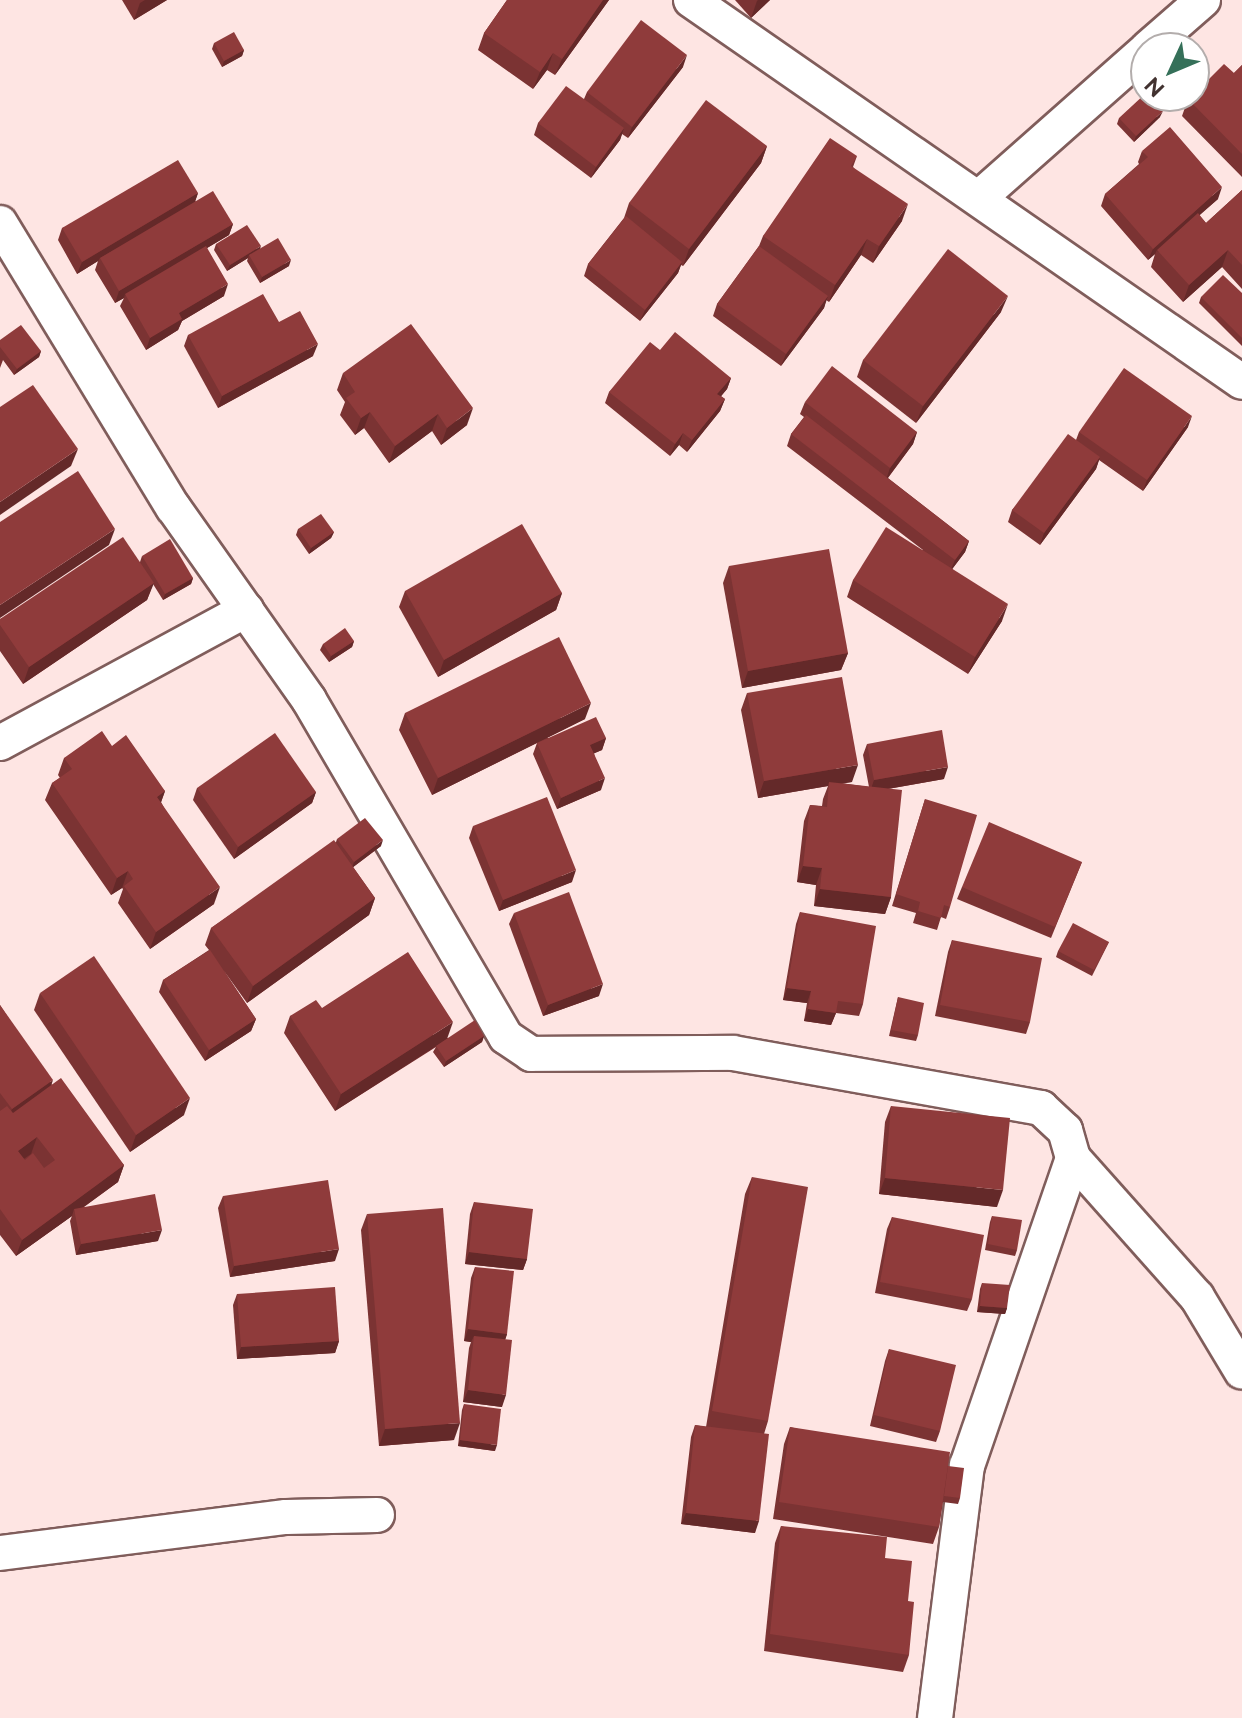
<!DOCTYPE html>
<html>
<head>
<meta charset="utf-8">
<style>
	body { margin:0 }
	#map { position:relative; width:1242px; height:1718px; overflow:hidden; background:#fee5e3; font-family:Raleway,sans-serif }
	div>[style] { position:absolute }
	.roads { filter:drop-shadow(2px 0 #805d5b) drop-shadow(-2px 0 #805d5b) drop-shadow(0 2px #805d5b) drop-shadow(0 -2px #805d5b) }
	.street>* { height:34px; margin:-17px; padding:0 17px; transform-origin:17px; border-radius:17px; background:#fff }
	.wall>* { inset:0; background:#7b3333 }
	.shaded-wall>* { inset:0; background:#642929 }
	.building>* { inset:0; background:#8f3b3b }
	span { translate:-50% -50%; white-space:nowrap; text-align:center; line-height:1.15; -webkit-text-stroke:8px #fff; paint-order:stroke }
	.north { position:absolute; left:1130px; top:32px; width:80px; height:80px; box-sizing:border-box; background:#fff; border:2px solid #b3adac; border-radius:50%; rotate:226deg; font-size:22px; font-weight:700; line-height:32px; text-align:center; color:#423230 }
	.north::after { content:''; display:block; margin:auto; width:28px; height:36px; background:#357059; clip-path:polygon(50% 0,100% 100%,50% 72%,0 100%) }
</style>
</head>
<body>
<div id="map">
	<div class="roads">
		<div class="street">
			<div style="left:691px;top:0;width:670px;rotate:34.73deg"></div>
			<div style="left:1148px;top:48px;width:73px;rotate:-41.1deg"></div>
			<div style="left:979px;top:198px;width:223px;rotate:-41.5deg"></div>
			<div style="left:0;top:223px;width:333px;rotate:58.7deg"></div>
			<div style="left:173px;top:507px;width:236px;rotate:54.8deg"></div>
			<div style="left:309px;top:700px;width:390px;rotate:59.7deg"></div>
			<div style="left:506px;top:1037px;width:30px;rotate:34deg"></div>
			<div style="left:531px;top:1054px;width:202px;rotate:-0.3deg"></div>
			<div style="left:733px;top:1053px;width:313px;rotate:10.1deg"></div>
			<div style="left:1041px;top:1108px;width:33px;rotate:43deg"></div>
			<div style="left:1065px;top:1130px;width:29px;rotate:74deg"></div>
			<div style="left:1073px;top:1158px;width:325px;rotate:109deg"></div>
			<div style="left:967px;top:1465px;width:255px;rotate:97.2deg"></div>
			<div style="left:0;top:743px;width:280px;rotate:-28.4deg"></div>
			<div style="left:1073px;top:1158px;width:186px;rotate:48.3deg"></div>
			<div style="left:1197px;top:1297px;width:87px;rotate:59deg"></div>
			<div style="left:0;top:1553px;width:288px;rotate:-7.2deg"></div>
			<div style="left:286px;top:1517px;width:91px;rotate:-1.3deg"></div>
		</div>
	</div>
	<div class="wall">
		<div style="clip-path:polygon(122px 0,167px 0,134px 20px)"></div>
		<div style="clip-path:polygon(507px 0,609px 0,555px 75px,547px 70px,533px 89px,478px 50px,484px 33px)"></div>
		<div style="clip-path:polygon(735px 0,770px 0,751px 18px)"></div>
		<div style="clip-path:polygon(214px 43px,244px 50px,242px 56px,222px 67px,212px 49px)"></div>
		<div style="clip-path:polygon(1242px 65px,1242px 177px,1182px 116px,1188px 99px,1234px 73px)"></div>
		<div style="clip-path:polygon(683px 67px,628px 138px,622px 134px,620px 140px,591px 178px,534px 135px,538px 123px,584px 99px,587px 92px)"></div>
		<div style="clip-path:polygon(1160px 117px,1134px 142px,1117px 124px,1119px 118px)"></div>
		<div style="clip-path:polygon(767px 146px,761px 163px,683px 266px,681px 265px,678px 273px,640px 321px,584px 276px,588px 264px,624px 218px,629px 203px)"></div>
		<div style="clip-path:polygon(1142px 151px,1218px 199px,1199px 215px,1206px 223px,1242px 190px,1242px 289px,1222px 267px,1183px 302px,1151px 267px,1155px 254px,1148px 260px,1101px 206px,1105px 194px,1139px 164px,1138px 162px)"></div>
		<div style="clip-path:polygon(857px 156px,853px 167px,902px 221px,873px 263px,861px 255px,829px 302px,826px 300px,824px 308px,781px 366px,713px 316px,717px 304px,759px 246px,763px 236px)"></div>
		<div style="clip-path:polygon(198px 193px,195px 201px,233px 224px,229px 235px,207px 248px,224px 296px,182px 321px,178px 330px,146px 350px,120px 306px,124px 298px,115px 303px,95px 270px,98px 261px,77px 274px,58px 240px,62px 228px)"></div>
		<div style="clip-path:polygon(216px 244px,260px 249px,289px 266px,260px 283px,247px 261px,248px 258px,227px 271px,214px 250px)"></div>
		<div style="clip-path:polygon(1242px 293px,1242px 346px,1199px 303px,1201px 297px)"></div>
		<div style="clip-path:polygon(1001px 312px,916px 423px,857px 377px,863px 360px)"></div>
		<div style="clip-path:polygon(279px 322px,313px 356px,218px 408px,184px 346px,188px 335px)"></div>
		<div style="clip-path:polygon(0 340px,41px 351px,39px 357px,14px 375px,3px 360px,0 368px)"></div>
		<div style="clip-path:polygon(660px 350px,731px 378px,727px 389px,721px 396px,725px 399px,720px 411px,687px 452px,679px 445px,670px 456px,605px 403px,609px 392px)"></div>
		<div style="clip-path:polygon(343px 373px,467px 425px,441px 445px,432px 431px,389px 463px,364px 428px,355px 435px,340px 415px,345px 402px,337px 390px)"></div>
		<div style="clip-path:polygon(805px 402px,917px 432px,913px 444px,888px 478px,969px 541px,965px 552px,952px 569px,1002px 621px,968px 674px,847px 597px,853px 580px,923px 550px,787px 446px,791px 434px,804px 417px,800px 414px)"></div>
		<div style="clip-path:polygon(1188px 427px,1143px 491px,1099px 460px,1096px 469px,1040px 545px,1008px 522px,1012px 510px,1076px 440px,1079px 432px)"></div>
		<div style="clip-path:polygon(298px 529px,334px 532px,331px 538px,309px 554px,296px 535px)"></div>
		<div style="clip-path:polygon(142px 556px,193px 578px,191px 584px,163px 600px,153px 584px,147px 600px,23px 684px,0 651px,0 619px,140px 562px)"></div>
		<div style="clip-path:polygon(729px 566px,848px 653px,841px 670px,742px 688px,723px 583px)"></div>
		<div style="clip-path:polygon(405px 591px,562px 593px,556px 610px,438px 677px,399px 607px)"></div>
		<div style="clip-path:polygon(354px 641px,352px 647px,329px 662px,320px 650px,323px 644px)"></div>
		<div style="clip-path:polygon(747px 693px,852px 782px,841px 783px,869px 787px,863px 755px,867px 744px,944px 779px,888px 789px,891px 897px,885px 914px,814px 906px,816px 885px,797px 882px,804px 821px,810px 805px,822px 806px,823px 799px,828px 786px,758px 798px,741px 710px)"></div>
		<div style="clip-path:polygon(405px 713px,585px 719px,547px 738px,606px 738px,602px 750px,594px 753px,601px 790px,557px 809px,533px 754px,537px 743px,432px 795px,399px 730px)"></div>
		<div style="clip-path:polygon(112px 746px,165px 791px,161px 802px,214px 904px,150px 949px,118px 903px,123px 889px,122px 888px,111px 895px,45px 800px,52px 783px,60px 778px,58px 775px,64px 758px)"></div>
		<div style="clip-path:polygon(197px 788px,316px 792px,312px 803px,234px 859px,193px 800px)"></div>
		<div style="clip-path:polygon(925px 799px,950px 907px,946px 919px,941px 917px,937px 930px,913px 923px,916px 913px,892px 906px)"></div>
		<div style="clip-path:polygon(473px 826px,572px 882px,499px 911px,469px 838px)"></div>
		<div style="clip-path:polygon(337px 839px,381px 846px,353px 867px,375px 898px,369px 915px,247px 1003px,224px 971px,256px 1019px,251px 1031px,205px 1061px,159px 992px,163px 980px,209px 950px,205px 945px,211px 928px,336px 842px)"></div>
		<div style="clip-path:polygon(1082px 862px,1051px 938px,957px 899px,962px 887px)"></div>
		<div style="clip-path:polygon(800px 912px,863px 1004px,859px 1016px,836px 1013px,831px 1025px,804px 1021px,807px 1003px,783px 1000px,796px 924px)"></div>
		<div style="clip-path:polygon(514px 913px,599px 996px,543px 1016px,509px 924px)"></div>
		<div style="clip-path:polygon(952px 940px,1030px 1022px,1026px 1034px,935px 1016px,948px 952px)"></div>
		<div style="clip-path:polygon(1109px 942px,1092px 976px,1056px 957px,1058px 951px)"></div>
		<div style="clip-path:polygon(40px 993px,184px 1115px,130px 1152px,34px 1010px)"></div>
		<div style="clip-path:polygon(898px 997px,918px 1035px,916px 1041px,889px 1036px)"></div>
		<div style="clip-path:polygon(0 1005px,52px 1085px,124px 1165px,118px 1182px,84px 1207px,158px 1241px,76px 1255px,70px 1221px,72px 1216px,16px 1256px,0 1235px)"></div>
		<div style="clip-path:polygon(322px 1008px,447px 1038px,484px 1036px,482px 1042px,444px 1067px,433px 1052px,436px 1047px,335px 1111px,284px 1033px,290px 1016px)"></div>
		<div style="clip-path:polygon(891px 1106px,997px 1207px,879px 1194px,885px 1122px)"></div>
		<div style="clip-path:polygon(752px 1177px,768px 1421px,764px 1434px,755px 1533px,681px 1524px,691px 1437px,695px 1425px,706px 1427px,745px 1194px)"></div>
		<div style="clip-path:polygon(223px 1196px,335px 1261px,230px 1277px,218px 1208px)"></div>
		<div style="clip-path:polygon(474px 1202px,527px 1259px,523px 1270px,465px 1264px,470px 1214px)"></div>
		<div style="clip-path:polygon(367px 1214px,454px 1440px,379px 1446px,361px 1230px)"></div>
		<div style="clip-path:polygon(992px 1216px,1017px 1250px,1015px 1256px,985px 1250px,990px 1222px)"></div>
		<div style="clip-path:polygon(892px 1217px,972px 1299px,967px 1311px,875px 1293px,887px 1229px)"></div>
		<div style="clip-path:polygon(475px 1267px,507px 1334px,505px 1340px,502px 1407px,463px 1402px,469px 1348px,471px 1342px,464px 1341px,471px 1278px)"></div>
		<div style="clip-path:polygon(982px 1283px,1007px 1308px,1005px 1314px,977px 1312px,980px 1289px)"></div>
		<div style="clip-path:polygon(237px 1294px,339px 1341px,335px 1353px,237px 1359px,233px 1305px)"></div>
		<div style="clip-path:polygon(889px 1349px,940px 1431px,936px 1442px,870px 1426px,885px 1361px)"></div>
		<div style="clip-path:polygon(464px 1404px,495px 1451px,458px 1446px,462px 1410px)"></div>
		<div style="clip-path:polygon(790px 1427px,948px 1466px,960px 1498px,958px 1504px,943px 1502px,939px 1527px,933px 1544px,773px 1519px,784px 1444px)"></div>
		<div style="clip-path:polygon(781px 1526px,885px 1558px,908px 1601px,909px 1655px,903px 1672px,764px 1651px,775px 1543px)"></div>
	</div>
	<div class="shaded-wall">
		<div style="clip-path:polygon(145px 0,167px 0,134px 20px,140px 3px)"></div>
		<div style="clip-path:polygon(603px 0,609px 0,555px 75px,562px 59px)"></div>
		<div style="clip-path:polygon(758px 0,770px 0,751px 18px,757px 1px)"></div>
		<div style="clip-path:polygon(244px 50px,242px 56px,222px 67px,224px 61px)"></div>
		<div style="clip-path:polygon(553px 53px,547px 70px,533px 89px,540px 72px)"></div>
		<div style="clip-path:polygon(687px 55px,683px 67px,628px 138px,632px 127px)"></div>
		<div style="clip-path:polygon(1163px 111px,1160px 117px,1134px 142px,1136px 136px)"></div>
		<div style="clip-path:polygon(624px 128px,620px 140px,591px 178px,596px 167px)"></div>
		<div style="clip-path:polygon(767px 146px,761px 163px,683px 266px,689px 249px)"></div>
		<div style="clip-path:polygon(1222px 187px,1218px 199px,1158px 252px,1157px 250px,1155px 254px,1148px 260px,1153px 249px)"></div>
		<div style="clip-path:polygon(198px 193px,194px 205px,100px 258px,98px 261px,77px 274px,82px 262px)"></div>
		<div style="clip-path:polygon(908px 204px,902px 221px,873px 263px,879px 246px)"></div>
		<div style="clip-path:polygon(233px 224px,229px 235px,126px 296px,125px 294px,124px 298px,115px 303px,119px 291px)"></div>
		<div style="clip-path:polygon(867px 239px,861px 255px,829px 302px,835px 285px)"></div>
		<div style="clip-path:polygon(261px 246px,259px 252px,249px 255px,248px 258px,227px 271px,230px 265px)"></div>
		<div style="clip-path:polygon(1228px 250px,1222px 267px,1183px 302px,1189px 285px)"></div>
		<div style="clip-path:polygon(291px 260px,289px 266px,260px 283px,262px 277px)"></div>
		<div style="clip-path:polygon(682px 262px,678px 273px,640px 321px,645px 310px)"></div>
		<div style="clip-path:polygon(228px 284px,224px 296px,182px 321px,178px 330px,146px 350px,150px 338px,179px 313px)"></div>
		<div style="clip-path:polygon(828px 296px,824px 308px,781px 366px,786px 354px)"></div>
		<div style="clip-path:polygon(1008px 296px,1001px 312px,916px 423px,923px 406px)"></div>
		<div style="clip-path:polygon(318px 344px,313px 356px,218px 408px,222px 396px)"></div>
		<div style="clip-path:polygon(41px 351px,39px 357px,14px 375px,17px 369px)"></div>
		<div style="clip-path:polygon(731px 378px,727px 389px,713px 406px,717px 394px)"></div>
		<div style="clip-path:polygon(725px 399px,720px 411px,687px 452px,692px 440px)"></div>
		<div style="clip-path:polygon(473px 408px,467px 425px,441px 445px,447px 428px)"></div>
		<div style="clip-path:polygon(370px 412px,364px 428px,355px 435px,361px 418px)"></div>
		<div style="clip-path:polygon(438px 414px,432px 431px,389px 463px,395px 446px)"></div>
		<div style="clip-path:polygon(1192px 416px,1188px 427px,1143px 491px,1147px 480px)"></div>
		<div style="clip-path:polygon(917px 432px,913px 444px,886px 480px,890px 468px)"></div>
		<div style="clip-path:polygon(683px 433px,679px 445px,670px 456px,675px 444px)"></div>
		<div style="clip-path:polygon(78px 449px,71px 466px,0 515px,0 502px)"></div>
		<div style="clip-path:polygon(1100px 457px,1096px 469px,1040px 545px,1044px 533px)"></div>
		<div style="clip-path:polygon(115px 529px,109px 545px,0 618px,0 605px)"></div>
		<div style="clip-path:polygon(334px 532px,331px 538px,309px 554px,311px 548px)"></div>
		<div style="clip-path:polygon(969px 541px,965px 552px,950px 572px,955px 560px)"></div>
		<div style="clip-path:polygon(193px 578px,191px 584px,163px 600px,165px 594px)"></div>
		<div style="clip-path:polygon(154px 583px,147px 600px,23px 684px,29px 667px)"></div>
		<div style="clip-path:polygon(562px 593px,556px 610px,438px 677px,444px 660px)"></div>
		<div style="clip-path:polygon(1008px 604px,1002px 621px,968px 674px,975px 657px)"></div>
		<div style="clip-path:polygon(354px 641px,352px 647px,329px 662px,331px 656px)"></div>
		<div style="clip-path:polygon(848px 653px,841px 670px,742px 688px,748px 671px)"></div>
		<div style="clip-path:polygon(591px 703px,585px 719px,432px 795px,438px 778px)"></div>
		<div style="clip-path:polygon(606px 738px,602px 750px,586px 757px,590px 745px)"></div>
		<div style="clip-path:polygon(858px 765px,852px 782px,829px 786px,829px 782px,828px 786px,758px 798px,764px 781px)"></div>
		<div style="clip-path:polygon(948px 767px,944px 779px,870px 792px,874px 780px)"></div>
		<div style="clip-path:polygon(605px 778px,601px 790px,557px 809px,561px 798px)"></div>
		<div style="clip-path:polygon(165px 791px,159px 808px,157px 797px)"></div>
		<div style="clip-path:polygon(316px 792px,312px 803px,234px 859px,238px 847px)"></div>
		<div style="clip-path:polygon(383px 840px,381px 846px,352px 868px,354px 862px)"></div>
		<div style="clip-path:polygon(803px 866px,822px 868px,816px 885px,797px 882px)"></div>
		<div style="clip-path:polygon(576px 870px,572px 882px,499px 911px,503px 900px)"></div>
		<div style="clip-path:polygon(128px 871px,122px 888px,111px 895px,117px 878px)"></div>
		<div style="clip-path:polygon(220px 887px,214px 904px,150px 949px,156px 932px)"></div>
		<div style="clip-path:polygon(820px 889px,891px 897px,885px 914px,814px 906px)"></div>
		<div style="clip-path:polygon(375px 898px,369px 915px,247px 1003px,253px 986px)"></div>
		<div style="clip-path:polygon(603px 984px,599px 996px,543px 1016px,548px 1005px)"></div>
		<div style="clip-path:polygon(787px 988px,811px 991px,807px 1003px,783px 1000px)"></div>
		<div style="clip-path:polygon(808px 1009px,836px 1013px,831px 1025px,804px 1021px)"></div>
		<div style="clip-path:polygon(256px 1019px,251px 1031px,205px 1061px,209px 1050px)"></div>
		<div style="clip-path:polygon(453px 1022px,447px 1039px,335px 1111px,341px 1094px)"></div>
		<div style="clip-path:polygon(484px 1036px,482px 1042px,444px 1067px,446px 1061px)"></div>
		<div style="clip-path:polygon(53px 1080px,49px 1092px,7px 1121px,12px 1109px)"></div>
		<div style="clip-path:polygon(190px 1098px,184px 1115px,130px 1152px,136px 1135px)"></div>
		<div style="clip-path:polygon(37px 1137px,31px 1154px,12px 1167px,18px 1151px)"></div>
		<div style="clip-path:polygon(124px 1165px,118px 1182px,75px 1213px,74px 1209px,72px 1216px,16px 1256px,22px 1240px)"></div>
		<div style="clip-path:polygon(885px 1178px,1003px 1190px,997px 1207px,879px 1194px)"></div>
		<div style="clip-path:polygon(162px 1230px,158px 1241px,76px 1255px,81px 1244px)"></div>
		<div style="clip-path:polygon(339px 1249px,335px 1261px,230px 1277px,234px 1266px)"></div>
		<div style="clip-path:polygon(469px 1252px,527px 1259px,523px 1270px,465px 1264px)"></div>
		<div style="clip-path:polygon(980px 1306px,1007px 1308px,1005px 1314px,977px 1312px)"></div>
		<div style="clip-path:polygon(468px 1329px,507px 1334px,503px 1346px,474px 1336px,471px 1342px,464px 1341px)"></div>
		<div style="clip-path:polygon(339px 1341px,335px 1353px,237px 1359px,241px 1347px)"></div>
		<div style="clip-path:polygon(468px 1390px,506px 1395px,502px 1407px,463px 1402px)"></div>
		<div style="clip-path:polygon(460px 1423px,454px 1440px,379px 1446px,385px 1429px)"></div>
		<div style="clip-path:polygon(460px 1440px,497px 1445px,495px 1451px,458px 1446px)"></div>
		<div style="clip-path:polygon(686px 1513px,759px 1521px,755px 1533px,681px 1524px)"></div>
	</div>
	<div class="building">
		<div style="clip-path:polygon(507px 0,603px 0,562px 59px,553px 53px,540px 72px,484px 33px)"></div>
		<div style="clip-path:polygon(641px 20px,687px 55px,632px 127px,587px 92px)"></div>
		<div style="clip-path:polygon(234px 32px,244px 50px,224px 61px,214px 43px)"></div>
		<div style="clip-path:polygon(1224px 64px,1234px 73px,1242px 65px,1242px 154px,1188px 99px,1192px 96px,1194px 96px,1194px 94px)"></div>
		<div style="clip-path:polygon(566px 86px,624px 128px,596px 167px,538px 123px)"></div>
		<div style="clip-path:polygon(1146px 93px,1146px 96px,1149px 96px,1163px 111px,1136px 136px,1119px 118px)"></div>
		<div style="clip-path:polygon(706px 100px,767px 146px,689px 249px,629px 203px)"></div>
		<div style="clip-path:polygon(1170px 127px,1222px 187px,1153px 249px,1105px 194px,1148px 157px,1142px 151px)"></div>
		<div style="clip-path:polygon(830px 138px,857px 156px,851px 166px,908px 204px,879px 246px,867px 239px,835px 285px,763px 236px)"></div>
		<div style="clip-path:polygon(178px 160px,198px 193px,82px 262px,62px 228px)"></div>
		<div style="clip-path:polygon(1242px 190px,1242px 265px,1228px 250px,1189px 285px,1157px 250px,1198px 213px,1206px 223px)"></div>
		<div style="clip-path:polygon(213px 191px,233px 224px,119px 291px,100px 258px)"></div>
		<div style="clip-path:polygon(626px 216px,682px 262px,645px 310px,588px 264px)"></div>
		<div style="clip-path:polygon(247px 225px,261px 246px,230px 265px,216px 244px)"></div>
		<div style="clip-path:polygon(278px 238px,291px 260px,262px 277px,249px 255px)"></div>
		<div style="clip-path:polygon(206px 246px,228px 284px,179px 313px,182px 319px,150px 338px,125px 294px)"></div>
		<div style="clip-path:polygon(759px 246px,828px 296px,786px 354px,717px 304px)"></div>
		<div style="clip-path:polygon(948px 249px,1008px 296px,923px 406px,863px 360px)"></div>
		<div style="clip-path:polygon(1223px 275px,1242px 293px,1242px 338px,1201px 297px)"></div>
		<div style="clip-path:polygon(263px 294px,279px 322px,300px 311px,318px 344px,222px 396px,188px 335px)"></div>
		<div style="clip-path:polygon(411px 324px,473px 408px,447px 428px,438px 414px,395px 446px,370px 412px,361px 418px,346px 398px,355px 392px,343px 373px)"></div>
		<div style="clip-path:polygon(21px 325px,41px 351px,17px 369px,0 347px,0 340px)"></div>
		<div style="clip-path:polygon(675px 332px,731px 378px,717px 394px,725px 399px,692px 440px,683px 433px,675px 444px,609px 392px,650px 342px,660px 350px)"></div>
		<div style="clip-path:polygon(832px 366px,917px 432px,890px 468px,805px 402px)"></div>
		<div style="clip-path:polygon(1124px 368px,1192px 416px,1147px 480px,1079px 432px)"></div>
		<div style="clip-path:polygon(33px 385px,78px 449px,0 502px,0 407px)"></div>
		<div style="clip-path:polygon(806px 415px,969px 541px,955px 560px,791px 434px)"></div>
		<div style="clip-path:polygon(1068px 434px,1100px 457px,1044px 533px,1012px 510px)"></div>
		<div style="clip-path:polygon(78px 471px,115px 529px,0 605px,0 522px)"></div>
		<div style="clip-path:polygon(321px 514px,334px 532px,311px 548px,298px 529px)"></div>
		<div style="clip-path:polygon(522px 524px,562px 593px,444px 660px,405px 591px)"></div>
		<div style="clip-path:polygon(886px 527px,1008px 604px,975px 657px,853px 580px)"></div>
		<div style="clip-path:polygon(123px 537px,154px 583px,29px 667px,0 625px,0 619px)"></div>
		<div style="clip-path:polygon(170px 539px,193px 578px,165px 594px,142px 556px)"></div>
		<div style="clip-path:polygon(829px 549px,848px 653px,748px 671px,729px 566px)"></div>
		<div style="clip-path:polygon(345px 628px,354px 641px,331px 656px,323px 644px)"></div>
		<div style="clip-path:polygon(559px 637px,591px 703px,438px 778px,405px 713px)"></div>
		<div style="clip-path:polygon(842px 677px,858px 765px,764px 781px,747px 693px)"></div>
		<div style="clip-path:polygon(596px 717px,606px 738px,590px 745px,605px 778px,561px 798px,537px 743px)"></div>
		<div style="clip-path:polygon(942px 730px,948px 767px,874px 780px,867px 744px)"></div>
		<div style="clip-path:polygon(102px 731px,112px 746px,126px 735px,165px 791px,157px 797px,220px 887px,156px 932px,124px 886px,133px 879px,128px 871px,117px 878px,52px 783px,72px 769px,64px 758px)"></div>
		<div style="clip-path:polygon(275px 733px,316px 792px,238px 847px,197px 788px)"></div>
		<div style="clip-path:polygon(829px 782px,902px 790px,891px 897px,820px 889px,822px 868px,803px 866px,810px 805px,827px 807px)"></div>
		<div style="clip-path:polygon(547px 797px,576px 870px,503px 900px,473px 826px)"></div>
		<div style="clip-path:polygon(925px 799px,977px 815px,950px 907px,944px 905px,941px 918px,918px 911px,920px 902px,896px 894px)"></div>
		<div style="clip-path:polygon(365px 818px,383px 840px,354px 862px,337px 839px)"></div>
		<div style="clip-path:polygon(989px 822px,1082px 862px,1055px 927px,962px 887px)"></div>
		<div style="clip-path:polygon(334px 840px,375px 898px,253px 986px,211px 928px)"></div>
		<div style="clip-path:polygon(569px 892px,603px 984px,548px 1005px,514px 913px)"></div>
		<div style="clip-path:polygon(800px 912px,876px 926px,863px 1004px,838px 1001px,836px 1013px,808px 1009px,811px 991px,787px 988px)"></div>
		<div style="clip-path:polygon(1073px 923px,1109px 942px,1094px 970px,1058px 951px)"></div>
		<div style="clip-path:polygon(952px 940px,1042px 958px,1030px 1022px,940px 1005px)"></div>
		<div style="clip-path:polygon(210px 950px,256px 1019px,209px 1050px,163px 980px)"></div>
		<div style="clip-path:polygon(408px 952px,453px 1022px,341px 1094px,290px 1016px,316px 1000px,322px 1008px)"></div>
		<div style="clip-path:polygon(94px 956px,190px 1098px,136px 1135px,40px 993px)"></div>
		<div style="clip-path:polygon(898px 997px,924px 1003px,918px 1035px,891px 1030px)"></div>
		<div style="clip-path:polygon(0 1005px,53px 1080px,12px 1109px,0 1093px)"></div>
		<div style="clip-path:polygon(475px 1020px,484px 1036px,446px 1061px,436px 1046px)"></div>
		<div style="clip-path:polygon(evenodd,61px 1078px,124px 1165px,22px 1240px,0 1209px,0 1111px,7px 1106px,13px 1113px,61px 1078px,37px 1137px,55px 1160px,44px 1168px,33px 1153px,25px 1160px,18px 1151px,37px 1137px)"></div>
		<div style="clip-path:polygon(891px 1106px,1010px 1118px,1003px 1190px,885px 1178px)"></div>
		<div style="clip-path:polygon(752px 1177px,808px 1187px,768px 1421px,712px 1411px)"></div>
		<div style="clip-path:polygon(328px 1180px,339px 1249px,234px 1266px,223px 1196px)"></div>
		<div style="clip-path:polygon(155px 1194px,162px 1230px,81px 1244px,74px 1209px)"></div>
		<div style="clip-path:polygon(474px 1202px,533px 1209px,527px 1259px,469px 1252px)"></div>
		<div style="clip-path:polygon(443px 1208px,460px 1423px,385px 1429px,367px 1214px)"></div>
		<div style="clip-path:polygon(992px 1216px,1022px 1220px,1017px 1250px,988px 1244px)"></div>
		<div style="clip-path:polygon(892px 1217px,984px 1235px,972px 1299px,880px 1282px)"></div>
		<div style="clip-path:polygon(475px 1267px,514px 1271px,507px 1334px,468px 1329px)"></div>
		<div style="clip-path:polygon(982px 1283px,1010px 1285px,1007px 1308px,980px 1306px)"></div>
		<div style="clip-path:polygon(335px 1287px,339px 1341px,241px 1347px,237px 1294px)"></div>
		<div style="clip-path:polygon(474px 1336px,512px 1340px,506px 1395px,468px 1390px)"></div>
		<div style="clip-path:polygon(889px 1349px,956px 1365px,940px 1431px,874px 1415px)"></div>
		<div style="clip-path:polygon(464px 1404px,501px 1409px,497px 1445px,460px 1440px)"></div>
		<div style="clip-path:polygon(695px 1425px,769px 1434px,759px 1521px,686px 1513px)"></div>
		<div style="clip-path:polygon(790px 1427px,950px 1452px,939px 1527px,779px 1502px)"></div>
		<div style="clip-path:polygon(948px 1466px,964px 1468px,960px 1498px,944px 1496px)"></div>
		<div style="clip-path:polygon(781px 1526px,887px 1537px,885px 1558px,912px 1561px,908px 1601px,914px 1602px,909px 1655px,770px 1634px)"></div>
	</div>
	<div class="north">N</div>
</div>
</body>
</html>
